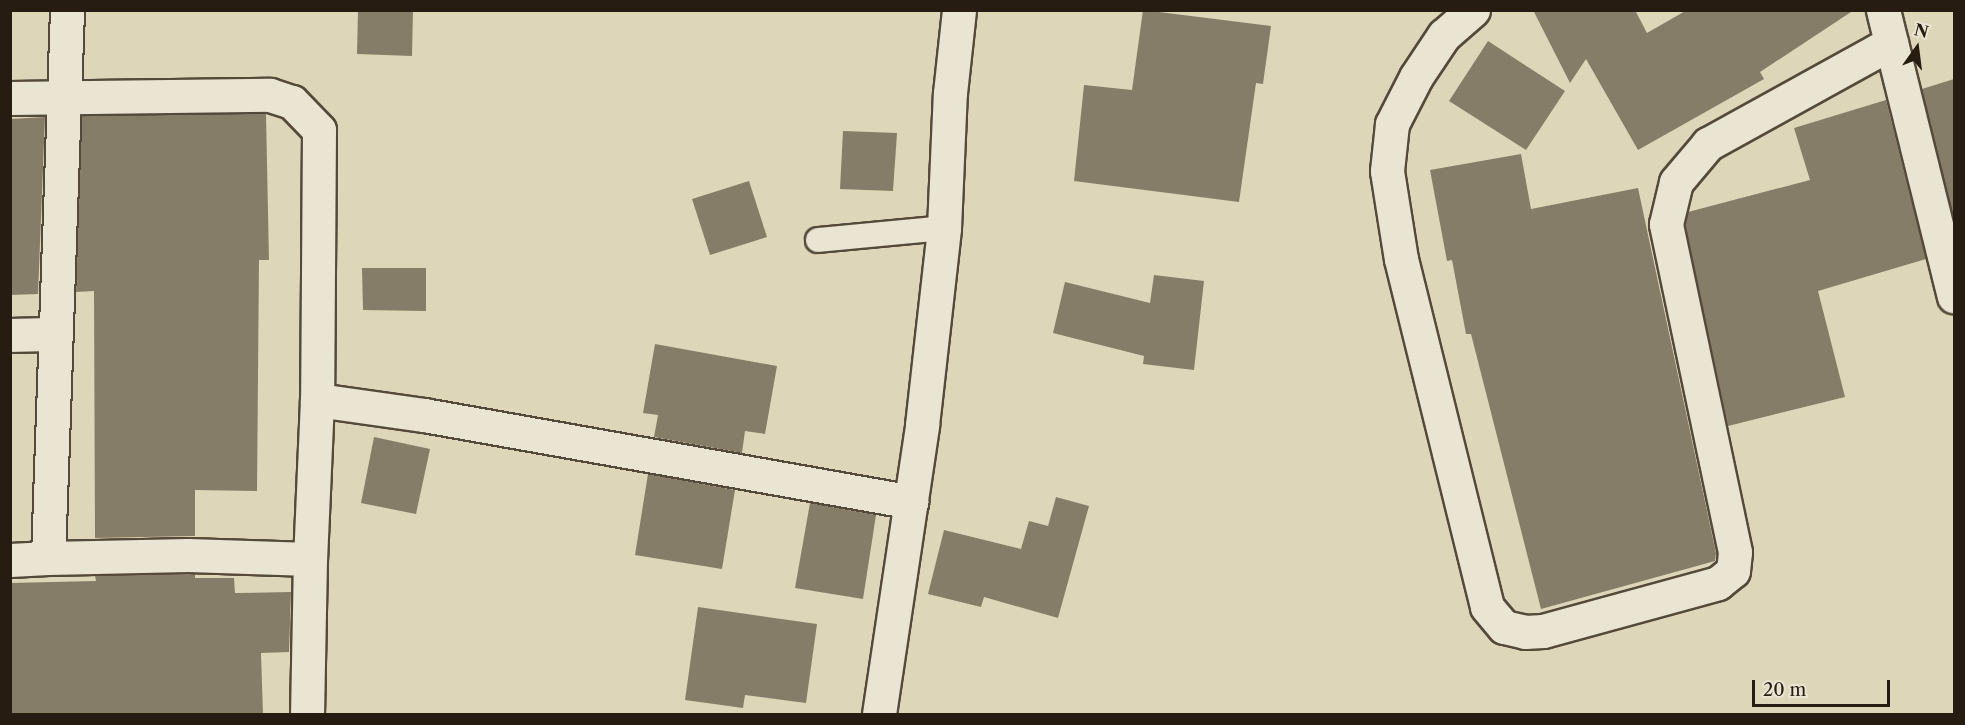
<!DOCTYPE html>
<html>
<head>
<meta charset="utf-8">
<style>
	body { margin:0 }
	#map { position:relative; width:1965px; height:725px; overflow:hidden; background:#ded6b9; font-family:"Libre Caslon Text",serif }
	div>[style] { position:absolute }
	.building>* { inset:0; background:#867d68 }
	.roads { filter:drop-shadow(2px 0 #544a3b) drop-shadow(-2px 0 #544a3b) drop-shadow(0 2px #544a3b) drop-shadow(0 -2px #544a3b) }
	.service>* { height:24px; margin:-12px; padding:0 12px; transform-origin:12px; border-radius:12px; background:#eae4d2 }
	.minor>* { height:33px; margin:-16.5px; padding:0 16.5px; transform-origin:16.5px; border-radius:16.5px; background:#eae4d2 }
	span { translate:-50% -50%; white-space:nowrap; text-align:center; line-height:1.15; -webkit-text-stroke:6px #eae4d2; paint-order:stroke }
	.frame { position:absolute; inset:0; border:12px solid #261c11; pointer-events:none }
	.north { position:absolute; left:1887px; top:18px; width:60px; height:60px; -webkit-text-stroke:4px #eae4d2; paint-order:stroke; rotate:14deg; font-size:16px; font-weight:700; line-height:24px; text-align:center; color:#261c11 }
	.north::after { content:''; display:block; margin:auto; width:21px; height:27px; background:#261c11; clip-path:polygon(50% 0,100% 100%,50% 72%,0 100%) }
	.scale { position:absolute; left:1752px; top:680px; width:138px; height:27px; box-sizing:border-box; border:3px solid #261c11; border-top:0; padding-left:8px; font-size:18px; line-height:21px; white-space:nowrap; color:#261c11; -webkit-text-stroke:4px #eae4d2; paint-order:stroke }
</style>
</head>
<body>
<div id="map">
	<div class="building">
		<div style="clip-path:polygon(358px 10px,413px 10px,412px 56px,357px 54px)"></div>
		<div style="clip-path:polygon(1143px 10px,1271px 26px,1263px 84px,1256px 83px,1239px 202px,1074px 181px,1084px 85px,1132px 90px)"></div>
		<div style="clip-path:polygon(1533px 10px,1635px 10px,1647px 33px,1687px 10px,1854px 10px,1760px 72px,1764px 79px,1638px 150px,1586px 59px,1570px 83px)"></div>
		<div style="clip-path:polygon(1488px 41px,1565px 91px,1526px 150px,1449px 101px)"></div>
		<div style="clip-path:polygon(1954px 79px,1954px 220px,1922px 89px)"></div>
		<div style="clip-path:polygon(1886px 100px,1926px 259px,1818px 291px,1845px 397px,1728px 426px,1685px 224px,1688px 212px,1810px 180px,1794px 128px)"></div>
		<div style="clip-path:polygon(209px 114px,266px 114px,269px 260px,259px 260px,257px 491px,195px 490px,195px 536px,95px 538px,94px 291px,76px 292px,82px 116px)"></div>
		<div style="clip-path:polygon(45px 117px,38px 294px,10px 295px,10px 119px)"></div>
		<div style="clip-path:polygon(843px 131px,897px 133px,893px 191px,840px 189px)"></div>
		<div style="clip-path:polygon(1521px 154px,1531px 209px,1638px 188px,1716px 553px,1715px 561px,1541px 609px,1471px 334px,1466px 334px,1452px 260px,1447px 261px,1430px 170px)"></div>
		<div style="clip-path:polygon(749px 181px,767px 237px,710px 255px,692px 199px)"></div>
		<div style="clip-path:polygon(362px 268px,426px 268px,426px 311px,363px 310px)"></div>
		<div style="clip-path:polygon(1154px 275px,1204px 281px,1194px 370px,1143px 364px,1144px 356px,1053px 333px,1065px 282px,1150px 303px)"></div>
		<div style="clip-path:polygon(655px 344px,777px 366px,765px 434px,745px 431px,742px 453px,654px 437px,658px 415px,643px 413px)"></div>
		<div style="clip-path:polygon(374px 437px,430px 449px,416px 514px,361px 503px)"></div>
		<div style="clip-path:polygon(648px 474px,735px 490px,722px 569px,635px 555px)"></div>
		<div style="clip-path:polygon(1056px 497px,1089px 506px,1058px 618px,984px 597px,981px 607px,928px 594px,944px 530px,1021px 549px,1029px 521px,1048px 526px)"></div>
		<div style="clip-path:polygon(810px 503px,876px 515px,863px 599px,795px 588px)"></div>
		<div style="clip-path:polygon(195px 574px,195px 578px,234px 578px,235px 593px,291px 592px,289px 652px,261px 653px,263px 714px,10px 714px,10px 583px,96px 581px,95px 576px)"></div>
		<div style="clip-path:polygon(698px 607px,817px 624px,806px 703px,745px 695px,743px 708px,685px 700px)"></div>
	</div>
	<div class="roads">
		<div class="service">
			<div style="left:818px;top:240px;width:127px;rotate:-5.4deg"></div>
		</div>
		<div class="minor">
			<div style="left:67px;top:10px;width:548px;rotate:91.99deg"></div>
			<div style="left:48px;top:558px;width:140px;rotate:-1.2deg"></div>
			<div style="left:188px;top:555px;width:122px;rotate:1.9deg"></div>
			<div style="left:310px;top:559px;width:155px;rotate:91.1deg"></div>
			<div style="left:1473px;top:10px;width:38px;rotate:139deg"></div>
			<div style="left:1444px;top:35px;width:50px;rotate:123.7deg"></div>
			<div style="left:1416px;top:77px;width:53px;rotate:117.1deg"></div>
			<div style="left:1392px;top:124px;width:47px;rotate:96.1deg"></div>
			<div style="left:1387px;top:171px;width:89px;rotate:81deg"></div>
			<div style="left:1401px;top:259px;width:358px;rotate:76.1deg"></div>
			<div style="left:1487px;top:607px;width:26px;rotate:50deg"></div>
			<div style="left:1504px;top:627px;width:22px;rotate:13deg"></div>
			<div style="left:1525px;top:632px;width:18px;rotate:-3deg"></div>
			<div style="left:1543px;top:631px;width:181px;rotate:-15.3deg"></div>
			<div style="left:1718px;top:583px;width:19px;rotate:-39deg"></div>
			<div style="left:1733px;top:571px;width:19px;rotate:-84deg"></div>
			<div style="left:1735px;top:552px;width:335px;rotate:-101.9deg"></div>
			<div style="left:1666px;top:224px;width:43px;rotate:-76.6deg"></div>
			<div style="left:1676px;top:182px;width:50px;rotate:-49.9deg"></div>
			<div style="left:1708px;top:144px;width:209px;rotate:-28.9deg"></div>
			<div style="left:1883px;top:10px;width:295px;rotate:76.1deg"></div>
			<div style="left:10px;top:98px;width:260px;rotate:-0.7deg"></div>
			<div style="left:270px;top:95px;width:23px;rotate:18deg"></div>
			<div style="left:292px;top:102px;width:39px;rotate:46deg"></div>
			<div style="left:319px;top:130px;width:270px;rotate:90.4deg"></div>
			<div style="left:317px;top:400px;width:159px;rotate:92.5deg"></div>
			<div style="left:10px;top:335px;width:45px;rotate:-1.3deg"></div>
			<div style="left:317px;top:400px;width:108px;rotate:8deg"></div>
			<div style="left:424px;top:415px;width:495px;rotate:10.1deg"></div>
			<div style="left:10px;top:560px;width:38px;rotate:-3deg"></div>
			<div style="left:879px;top:714px;width:292px;rotate:-81.5deg"></div>
			<div style="left:922px;top:425px;width:198px;rotate:-83.6deg"></div>
			<div style="left:944px;top:228px;width:135px;rotate:-87.5deg"></div>
			<div style="left:950px;top:93px;width:83px;rotate:-83.8deg"></div>
		</div>
	</div>
	<div class="frame"></div>
	<div class="north">N</div>
	<div class="scale">20 m</div>
</div>
</body>
</html>
